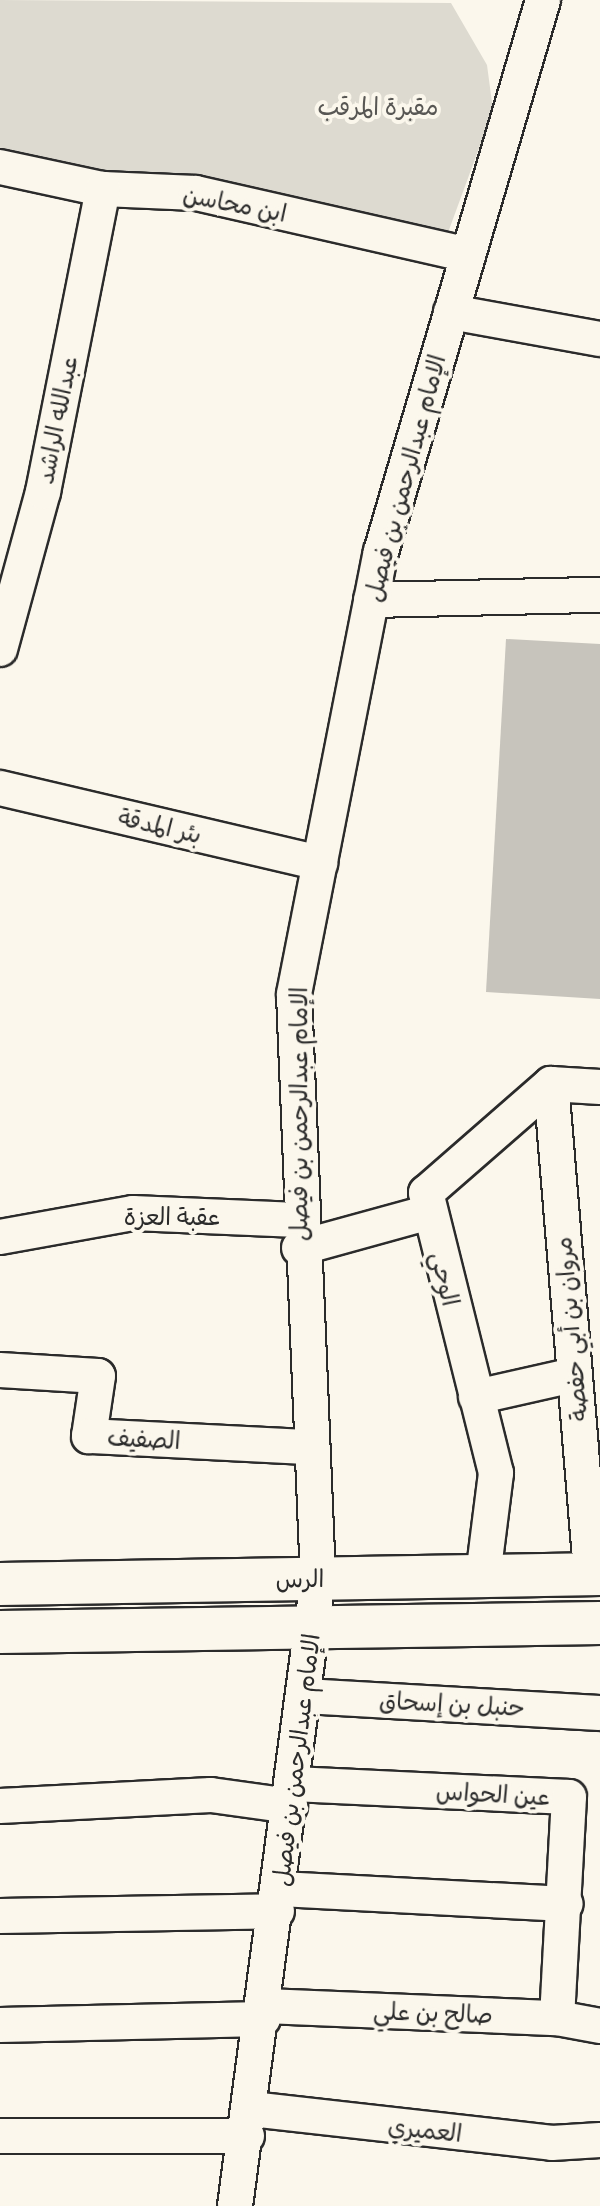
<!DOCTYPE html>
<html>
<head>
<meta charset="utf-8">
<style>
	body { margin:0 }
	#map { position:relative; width:600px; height:2206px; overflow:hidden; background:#fbf7ec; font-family:"Patrick Hand","Playpen Sans Arabic",sans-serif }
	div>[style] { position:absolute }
	.green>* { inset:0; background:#dddad0 }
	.building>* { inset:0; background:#c7c4bc }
	.roads { filter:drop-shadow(2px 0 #2b2b2b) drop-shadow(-2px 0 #2b2b2b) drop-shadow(0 2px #2b2b2b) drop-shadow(0 -2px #2b2b2b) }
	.minor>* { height:34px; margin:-17px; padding:0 17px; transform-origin:17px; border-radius:17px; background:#fbf7ec }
	.tertiary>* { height:42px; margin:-21px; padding:0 21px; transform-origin:21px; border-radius:21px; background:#fbf7ec }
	span { translate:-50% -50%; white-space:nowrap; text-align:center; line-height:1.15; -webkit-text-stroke:8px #fbf7ec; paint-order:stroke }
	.park-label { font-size:24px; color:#585754 }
	.street-label { font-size:24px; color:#2b2b2b }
</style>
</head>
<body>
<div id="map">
	<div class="green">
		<div style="clip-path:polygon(0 0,451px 3px,487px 65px,493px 110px,446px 238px,307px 198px,0 157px)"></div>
	</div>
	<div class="building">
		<div style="clip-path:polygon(506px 639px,600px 644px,600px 999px,486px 992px)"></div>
	</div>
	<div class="roads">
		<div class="minor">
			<div style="left:0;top:167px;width:105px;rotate:12.1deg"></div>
			<div style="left:103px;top:189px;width:93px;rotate:2.5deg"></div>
			<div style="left:196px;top:193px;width:279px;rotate:12.8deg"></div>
			<div style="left:451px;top:312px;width:151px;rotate:10.3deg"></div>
			<div style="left:371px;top:600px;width:229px;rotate:-1.3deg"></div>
			<div style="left:0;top:649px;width:163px;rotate:-74.7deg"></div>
			<div style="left:43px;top:492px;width:309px;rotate:-78.8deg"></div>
			<div style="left:0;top:788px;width:329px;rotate:13.2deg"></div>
			<div style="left:551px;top:1084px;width:492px;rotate:85.3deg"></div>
			<div style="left:0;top:1237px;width:135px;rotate:-10.2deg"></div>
			<div style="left:133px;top:1213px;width:165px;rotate:2.4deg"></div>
			<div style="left:299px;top:1248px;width:136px;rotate:-15.4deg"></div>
			<div style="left:0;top:1370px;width:98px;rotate:3.5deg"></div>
			<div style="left:98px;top:1376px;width:61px;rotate:98.5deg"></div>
			<div style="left:89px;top:1436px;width:220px;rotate:2.9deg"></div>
			<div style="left:476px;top:1397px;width:100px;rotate:-12.7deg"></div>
			<div style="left:483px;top:1576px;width:104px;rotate:-82.8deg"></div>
			<div style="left:496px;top:1473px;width:289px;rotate:-104deg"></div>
			<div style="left:426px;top:1193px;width:166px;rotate:-41.1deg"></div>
			<div style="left:551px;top:1084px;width:49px;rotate:3.5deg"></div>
			<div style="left:304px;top:1696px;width:296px;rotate:3.3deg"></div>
			<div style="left:293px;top:1784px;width:276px;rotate:2.7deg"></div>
			<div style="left:569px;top:1797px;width:221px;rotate:93.1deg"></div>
			<div style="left:0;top:1806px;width:211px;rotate:-3deg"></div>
			<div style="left:211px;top:1795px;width:80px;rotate:7.9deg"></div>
			<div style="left:280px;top:1889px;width:286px;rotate:3deg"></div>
			<div style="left:0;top:1916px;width:277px;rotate:-1deg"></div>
			<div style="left:265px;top:2006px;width:292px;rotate:2.4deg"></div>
			<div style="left:557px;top:2018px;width:44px;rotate:10.5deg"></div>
			<div style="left:0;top:2025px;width:263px;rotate:-1.3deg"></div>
			<div style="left:251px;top:2109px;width:303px;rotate:6.4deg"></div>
			<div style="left:552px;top:2143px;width:48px;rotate:-3.6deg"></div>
			<div style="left:0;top:2136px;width:247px"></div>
			<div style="left:235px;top:2206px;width:632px;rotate:-82.46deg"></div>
			<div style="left:318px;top:1579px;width:585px;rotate:-92.35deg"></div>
			<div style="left:294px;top:994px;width:450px;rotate:-78.9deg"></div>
			<div style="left:381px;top:552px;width:575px;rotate:-73.64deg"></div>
		</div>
		<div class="tertiary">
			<div style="left:0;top:1584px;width:600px;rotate:-0.95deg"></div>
			<div style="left:0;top:1632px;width:600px;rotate:-0.86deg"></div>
		</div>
	</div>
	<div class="park-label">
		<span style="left:378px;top:107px">مقبرة المرقب</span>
	</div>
	<div class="street-label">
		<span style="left:235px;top:204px;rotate:11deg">ابن محاسن</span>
		<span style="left:57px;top:420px;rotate:-79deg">عبدالله الراشد</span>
		<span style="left:405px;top:478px;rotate:-75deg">الإمام عبدالرحمن بن فيصل</span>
		<span style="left:160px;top:826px;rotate:13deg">بئر المدقة</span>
		<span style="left:299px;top:1114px;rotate:-90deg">الإمام عبدالرحمن بن فيصل</span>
		<span style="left:172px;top:1217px">عقبة العزة</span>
		<span style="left:445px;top:1279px;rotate:77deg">الوحي</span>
		<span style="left:571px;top:1329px;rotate:-95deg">مروان بن أبي حفصة</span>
		<span style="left:144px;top:1439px;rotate:3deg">الصفيف</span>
		<span style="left:300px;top:1579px;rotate:-1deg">الرس</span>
		<span style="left:452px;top:1704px;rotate:3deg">حنبل بن إسحاق</span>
		<span style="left:296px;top:1760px;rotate:-83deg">الإمام عبدالرحمن بن فيصل</span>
		<span style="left:493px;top:1794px;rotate:3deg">عين الحواس</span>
		<span style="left:433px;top:2013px;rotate:2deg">صالح بن علي</span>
		<span style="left:425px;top:2130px;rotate:6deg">العميري</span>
	</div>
</div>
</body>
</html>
